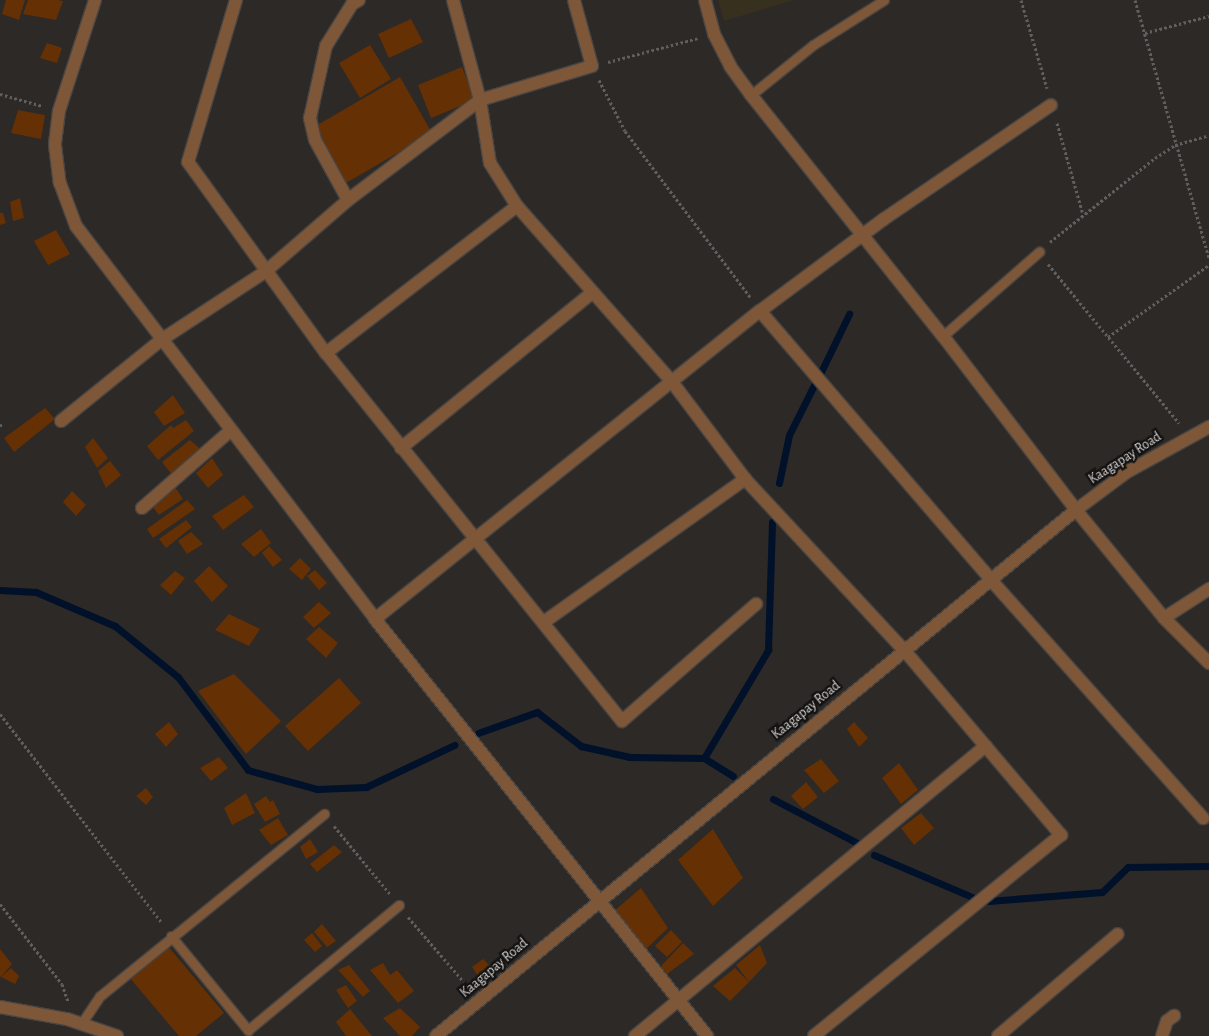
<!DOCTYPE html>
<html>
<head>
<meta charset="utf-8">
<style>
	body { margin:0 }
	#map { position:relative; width:1209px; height:1036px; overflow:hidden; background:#2c2927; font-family:"Alegreya Sans",sans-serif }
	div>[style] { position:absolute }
	.education>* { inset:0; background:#38301f }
	.stream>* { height:7px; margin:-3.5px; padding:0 3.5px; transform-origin:3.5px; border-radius:3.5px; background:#001129 }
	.building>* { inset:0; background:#653004 }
	.path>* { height:3px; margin-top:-1.5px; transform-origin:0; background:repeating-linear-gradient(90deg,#615f5d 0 2.5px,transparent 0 5px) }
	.roads { filter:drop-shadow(1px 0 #484543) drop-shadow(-1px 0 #484543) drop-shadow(0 1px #484543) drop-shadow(0 -1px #484543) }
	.service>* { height:9px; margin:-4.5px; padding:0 4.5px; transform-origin:4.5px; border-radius:4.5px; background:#7e5638 }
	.minor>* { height:12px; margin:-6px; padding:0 6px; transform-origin:6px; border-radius:6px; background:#7e5638 }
	.tertiary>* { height:12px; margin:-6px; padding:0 6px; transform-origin:6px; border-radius:6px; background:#7e5638 }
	span { translate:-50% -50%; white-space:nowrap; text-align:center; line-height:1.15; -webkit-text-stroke:5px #131211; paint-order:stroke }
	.street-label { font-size:14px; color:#d8d6d5 }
</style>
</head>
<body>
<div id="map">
	<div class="education">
		<div style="clip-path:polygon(718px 0,794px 0,724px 21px)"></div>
	</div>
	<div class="stream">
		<div style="left:820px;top:374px;width:67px;rotate:-64.2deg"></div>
		<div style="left:779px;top:483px;width:49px;rotate:-78.2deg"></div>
		<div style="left:789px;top:435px;width:56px;rotate:-63.4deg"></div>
		<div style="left:0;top:590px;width:36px;rotate:3deg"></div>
		<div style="left:36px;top:592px;width:86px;rotate:23.3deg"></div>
		<div style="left:115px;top:626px;width:81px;rotate:39deg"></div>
		<div style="left:178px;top:677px;width:116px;rotate:53deg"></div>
		<div style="left:248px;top:770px;width:72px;rotate:15.4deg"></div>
		<div style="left:317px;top:789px;width:49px;rotate:-2.3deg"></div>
		<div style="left:366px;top:787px;width:98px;rotate:-25.5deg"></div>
		<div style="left:478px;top:733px;width:63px;rotate:-19.6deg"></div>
		<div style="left:537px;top:712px;width:56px;rotate:37.7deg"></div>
		<div style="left:581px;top:746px;width:50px;rotate:12.7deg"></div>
		<div style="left:630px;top:757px;width:74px;rotate:0.8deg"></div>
		<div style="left:704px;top:758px;width:34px;rotate:32deg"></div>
		<div style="left:704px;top:758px;width:126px;rotate:-59.3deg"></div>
		<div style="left:768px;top:650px;width:128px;rotate:-88.2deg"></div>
		<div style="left:773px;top:799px;width:97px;rotate:27.6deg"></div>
		<div style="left:874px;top:855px;width:107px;rotate:23.2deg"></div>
		<div style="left:989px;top:901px;width:113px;rotate:-4.6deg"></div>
		<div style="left:1102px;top:892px;width:36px;rotate:-44deg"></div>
		<div style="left:1128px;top:867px;width:81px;rotate:-0.7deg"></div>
	</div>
	<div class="building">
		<div style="clip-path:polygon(6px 0,25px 0,19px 20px,2px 14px)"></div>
		<div style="clip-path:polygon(28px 0,58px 0,63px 1px,56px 20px,23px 14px)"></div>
		<div style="clip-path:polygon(411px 19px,423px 42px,389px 58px,378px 34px)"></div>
		<div style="clip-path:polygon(47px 43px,62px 48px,57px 63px,40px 58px)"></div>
		<div style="clip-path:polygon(370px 45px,391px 79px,360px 98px,339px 63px)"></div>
		<div style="clip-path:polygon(462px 67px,475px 100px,431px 118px,418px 85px)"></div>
		<div style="clip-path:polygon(400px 77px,432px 133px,346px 183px,314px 127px)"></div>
		<div style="clip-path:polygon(18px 110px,45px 115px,41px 139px,11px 133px)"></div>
		<div style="clip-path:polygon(20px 198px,24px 218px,13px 221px,10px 202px)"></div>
		<div style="clip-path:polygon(0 213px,3px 213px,6px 223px,0 225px)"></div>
		<div style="clip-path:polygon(56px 230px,70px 254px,48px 265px,34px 241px)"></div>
		<div style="clip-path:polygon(173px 395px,185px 413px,164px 426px,154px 412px)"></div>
		<div style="clip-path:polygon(45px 408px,55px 419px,14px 452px,4px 438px)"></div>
		<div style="clip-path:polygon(186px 420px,194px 431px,158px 460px,147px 446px,171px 425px,173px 428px)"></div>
		<div style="clip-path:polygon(93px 438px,108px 458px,97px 468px,85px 447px)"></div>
		<div style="clip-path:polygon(190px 440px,205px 453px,173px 476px,162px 462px)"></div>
		<div style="clip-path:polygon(212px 458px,223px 475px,208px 488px,196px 473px)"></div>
		<div style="clip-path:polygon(110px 461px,121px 475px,106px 488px,98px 471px)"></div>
		<div style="clip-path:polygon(175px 487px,183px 499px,159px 515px,151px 505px)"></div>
		<div style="clip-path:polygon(72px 491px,86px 505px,76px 516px,63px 502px)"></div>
		<div style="clip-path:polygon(244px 495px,254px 507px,223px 530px,212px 516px)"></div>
		<div style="clip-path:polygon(187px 500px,195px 509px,153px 538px,147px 529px)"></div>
		<div style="clip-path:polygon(186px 520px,192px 527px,166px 548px,159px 539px)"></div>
		<div style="clip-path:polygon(261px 529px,271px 543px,254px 557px,241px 544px)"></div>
		<div style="clip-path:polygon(191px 532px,203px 544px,187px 554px,178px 541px)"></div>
		<div style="clip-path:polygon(269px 546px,282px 560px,273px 567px,262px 553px)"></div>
		<div style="clip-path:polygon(300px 558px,311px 569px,302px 580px,289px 569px)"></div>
		<div style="clip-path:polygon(209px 566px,228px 586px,212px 602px,194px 581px)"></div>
		<div style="clip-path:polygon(315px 570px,327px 583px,319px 590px,307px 576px)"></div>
		<div style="clip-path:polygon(175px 571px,185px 578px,171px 595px,160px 585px)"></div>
		<div style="clip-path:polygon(319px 602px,331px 613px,314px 628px,303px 617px)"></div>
		<div style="clip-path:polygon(229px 614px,260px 629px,249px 646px,215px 630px)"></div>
		<div style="clip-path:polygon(319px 627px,338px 643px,326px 658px,306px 639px)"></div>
		<div style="clip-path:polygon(234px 674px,281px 721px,246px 754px,198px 691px)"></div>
		<div style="clip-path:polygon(339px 678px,361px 703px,308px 751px,285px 726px)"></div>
		<div style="clip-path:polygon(169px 722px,178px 734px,166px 747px,155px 734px)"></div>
		<div style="clip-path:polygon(854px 722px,868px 738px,859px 747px,847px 729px)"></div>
		<div style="clip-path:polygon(219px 757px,228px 768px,211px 781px,200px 768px)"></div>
		<div style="clip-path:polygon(821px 759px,839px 781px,824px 793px,804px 770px)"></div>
		<div style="clip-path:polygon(899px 763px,918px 790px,901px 804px,882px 778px)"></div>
		<div style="clip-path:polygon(806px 782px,818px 797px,803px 809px,791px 796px)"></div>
		<div style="clip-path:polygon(146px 788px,153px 797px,146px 805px,136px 796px)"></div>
		<div style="clip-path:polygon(246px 793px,255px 813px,232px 825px,224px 808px)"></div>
		<div style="clip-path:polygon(266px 796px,270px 802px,273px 800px,280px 814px,265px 822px,254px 804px)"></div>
		<div style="clip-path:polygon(921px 813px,934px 828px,914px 845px,901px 828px)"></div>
		<div style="clip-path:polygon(278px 818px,288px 835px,271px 845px,259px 830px)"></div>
		<div style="clip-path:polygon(713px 829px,743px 878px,713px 906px,678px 860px)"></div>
		<div style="clip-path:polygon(310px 839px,318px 852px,306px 859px,300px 847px)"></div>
		<div style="clip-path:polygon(334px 845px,342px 852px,317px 872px,310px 864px)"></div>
		<div style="clip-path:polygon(641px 888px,668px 928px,645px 950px,613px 912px)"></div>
		<div style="clip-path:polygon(322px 924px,336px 941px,327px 947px,314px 932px)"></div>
		<div style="clip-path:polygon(671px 930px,682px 942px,667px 957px,655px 946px)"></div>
		<div style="clip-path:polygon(312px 933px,322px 946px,315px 952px,304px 940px)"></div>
		<div style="clip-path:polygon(683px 943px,694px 954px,667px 974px,661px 966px)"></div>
		<div style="clip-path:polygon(167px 945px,224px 1013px,196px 1036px,179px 1036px,129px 977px)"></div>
		<div style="clip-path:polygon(760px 945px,767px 963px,749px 982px,730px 1001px,713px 986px,735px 968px,749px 982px,736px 965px)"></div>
		<div style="clip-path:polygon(0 949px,12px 964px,1px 977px,0 976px)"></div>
		<div style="clip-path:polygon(483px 959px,494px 970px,480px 979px,472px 967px)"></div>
		<div style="clip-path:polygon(383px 963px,390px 975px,397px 970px,414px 991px,398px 1003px,370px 970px)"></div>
		<div style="clip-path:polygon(349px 965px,370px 991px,363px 997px,338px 970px)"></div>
		<div style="clip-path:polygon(11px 968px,19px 976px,15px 984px,1px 977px)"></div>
		<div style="clip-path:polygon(346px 985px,357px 1001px,348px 1008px,336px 990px)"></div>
		<div style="clip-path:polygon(400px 1008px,420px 1027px,412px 1036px,400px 1036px,383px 1018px)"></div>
		<div style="clip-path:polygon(350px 1009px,372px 1036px,346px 1036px,336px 1022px)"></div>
	</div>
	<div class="path">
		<div style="left:1021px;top:0;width:92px;rotate:73.5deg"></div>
		<div style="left:1135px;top:0;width:268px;rotate:74deg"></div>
		<div style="left:1145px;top:33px;width:66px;rotate:-14.9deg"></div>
		<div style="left:608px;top:62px;width:93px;rotate:-14.9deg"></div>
		<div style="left:599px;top:80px;width:57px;rotate:63deg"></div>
		<div style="left:625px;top:131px;width:209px;rotate:53deg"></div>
		<div style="left:0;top:94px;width:44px;rotate:15.9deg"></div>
		<div style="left:1057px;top:123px;width:95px;rotate:74.1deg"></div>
		<div style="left:1050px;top:242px;width:134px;rotate:-38.7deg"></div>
		<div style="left:1155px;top:158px;width:24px;rotate:-33deg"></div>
		<div style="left:1175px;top:145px;width:35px;rotate:-16deg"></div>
		<div style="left:1048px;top:264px;width:206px;rotate:50.5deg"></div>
		<div style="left:1108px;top:337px;width:124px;rotate:-35.5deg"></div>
		<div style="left:0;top:424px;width:4px;rotate:63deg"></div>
		<div style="left:0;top:714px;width:264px;rotate:52.2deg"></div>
		<div style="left:334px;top:826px;width:88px;rotate:50.5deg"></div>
		<div style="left:0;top:904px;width:101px;rotate:52.2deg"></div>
		<div style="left:62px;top:984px;width:18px;rotate:71deg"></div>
		<div style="left:408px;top:917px;width:94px;rotate:49.3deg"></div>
	</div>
	<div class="roads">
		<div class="service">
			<div style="left:751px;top:95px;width:80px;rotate:-38.9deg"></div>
			<div style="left:813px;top:45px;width:84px;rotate:-32.4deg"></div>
			<div style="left:943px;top:336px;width:128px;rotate:-41.2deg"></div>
			<div style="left:171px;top:936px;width:122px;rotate:50.7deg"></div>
			<div style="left:248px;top:1030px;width:196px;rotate:-39.6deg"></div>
			<div style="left:81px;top:1024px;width:34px;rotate:-56deg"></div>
			<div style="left:100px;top:996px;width:289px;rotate:-39.1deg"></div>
		</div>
		<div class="minor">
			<div style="left:95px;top:0;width:117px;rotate:108deg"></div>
			<div style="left:59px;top:111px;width:34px;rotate:97deg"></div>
			<div style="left:55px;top:145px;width:38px;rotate:83deg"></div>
			<div style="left:60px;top:183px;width:46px;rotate:69.6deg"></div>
			<div style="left:76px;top:226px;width:494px;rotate:52.7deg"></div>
			<div style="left:375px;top:619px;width:533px;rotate:51.47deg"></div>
			<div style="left:236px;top:0;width:169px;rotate:106.5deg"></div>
			<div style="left:188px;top:162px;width:236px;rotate:54.2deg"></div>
			<div style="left:326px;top:353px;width:472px;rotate:51.2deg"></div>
			<div style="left:622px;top:721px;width:178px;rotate:-41.1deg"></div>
			<div style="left:453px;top:0;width:104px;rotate:74.9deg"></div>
			<div style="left:480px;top:100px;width:64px;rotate:81deg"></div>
			<div style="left:490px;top:163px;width:51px;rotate:57.9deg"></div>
			<div style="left:517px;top:206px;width:235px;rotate:48.6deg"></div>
			<div style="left:672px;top:382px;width:121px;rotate:53deg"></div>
			<div style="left:745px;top:479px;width:233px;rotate:47.1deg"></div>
			<div style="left:904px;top:650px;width:243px;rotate:49.7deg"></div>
			<div style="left:1061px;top:835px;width:318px;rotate:140.9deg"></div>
			<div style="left:705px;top:0;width:35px;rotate:75deg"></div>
			<div style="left:714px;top:34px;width:36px;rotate:63deg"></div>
			<div style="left:730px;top:66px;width:36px;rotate:54deg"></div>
			<div style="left:751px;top:95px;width:308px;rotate:51.5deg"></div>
			<div style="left:943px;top:336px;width:219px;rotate:52.6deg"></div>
			<div style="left:1076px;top:510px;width:139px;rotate:50.8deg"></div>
			<div style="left:1164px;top:618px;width:64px;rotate:45deg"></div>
			<div style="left:348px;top:200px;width:68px;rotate:-118.8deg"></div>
			<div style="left:315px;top:140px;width:23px;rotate:-103deg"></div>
			<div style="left:310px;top:118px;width:74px;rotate:-77.5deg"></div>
			<div style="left:326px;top:46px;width:49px;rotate:-58.2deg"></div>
			<div style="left:352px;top:4px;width:8px;rotate:-30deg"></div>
			<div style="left:760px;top:311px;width:355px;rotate:49.3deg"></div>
			<div style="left:991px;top:580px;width:319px;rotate:48.3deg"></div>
			<div style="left:326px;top:353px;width:241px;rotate:-37.6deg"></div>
			<div style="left:61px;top:421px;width:129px;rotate:-39deg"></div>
			<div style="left:161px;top:340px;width:124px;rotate:-33.2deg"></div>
			<div style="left:265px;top:272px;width:110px;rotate:-40.9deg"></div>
			<div style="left:348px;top:200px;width:166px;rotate:-37.1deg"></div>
			<div style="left:480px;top:100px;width:117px;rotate:-16.9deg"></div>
			<div style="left:592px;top:66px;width:68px;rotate:-105.3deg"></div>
			<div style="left:401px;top:448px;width:247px;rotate:-39.1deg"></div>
			<div style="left:142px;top:508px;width:117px;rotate:-41.2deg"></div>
			<div style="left:1164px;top:618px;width:54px;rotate:-32.8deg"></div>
			<div style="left:375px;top:619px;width:493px;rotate:-38.7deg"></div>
			<div style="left:760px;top:311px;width:154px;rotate:-36.6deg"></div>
			<div style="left:884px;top:219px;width:202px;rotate:-34.3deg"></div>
			<div style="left:544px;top:622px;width:247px;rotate:-35.4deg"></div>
			<div style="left:635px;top:1036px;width:455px;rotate:-39.6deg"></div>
			<div style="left:998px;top:1036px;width:157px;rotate:-40.4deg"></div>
			<div style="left:1162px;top:1036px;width:16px;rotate:-72deg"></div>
			<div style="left:1167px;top:1021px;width:9px;rotate:-36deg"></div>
		</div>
		<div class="tertiary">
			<div style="left:0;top:1007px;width:68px;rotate:10.2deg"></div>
			<div style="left:67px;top:1019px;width:53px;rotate:18.8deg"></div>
			<div style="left:436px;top:1036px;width:828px;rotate:-39.42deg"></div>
			<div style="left:1076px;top:510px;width:64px;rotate:-36.7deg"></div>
			<div style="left:1127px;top:472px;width:94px;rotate:-28.8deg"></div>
		</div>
	</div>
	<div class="street-label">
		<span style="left:1125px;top:458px;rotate:-33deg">Kaagapay Road</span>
		<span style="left:806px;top:710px;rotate:-39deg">Kaagapay Road</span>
		<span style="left:494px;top:968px;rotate:-40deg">Kaagapay Road</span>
	</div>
</div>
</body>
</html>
